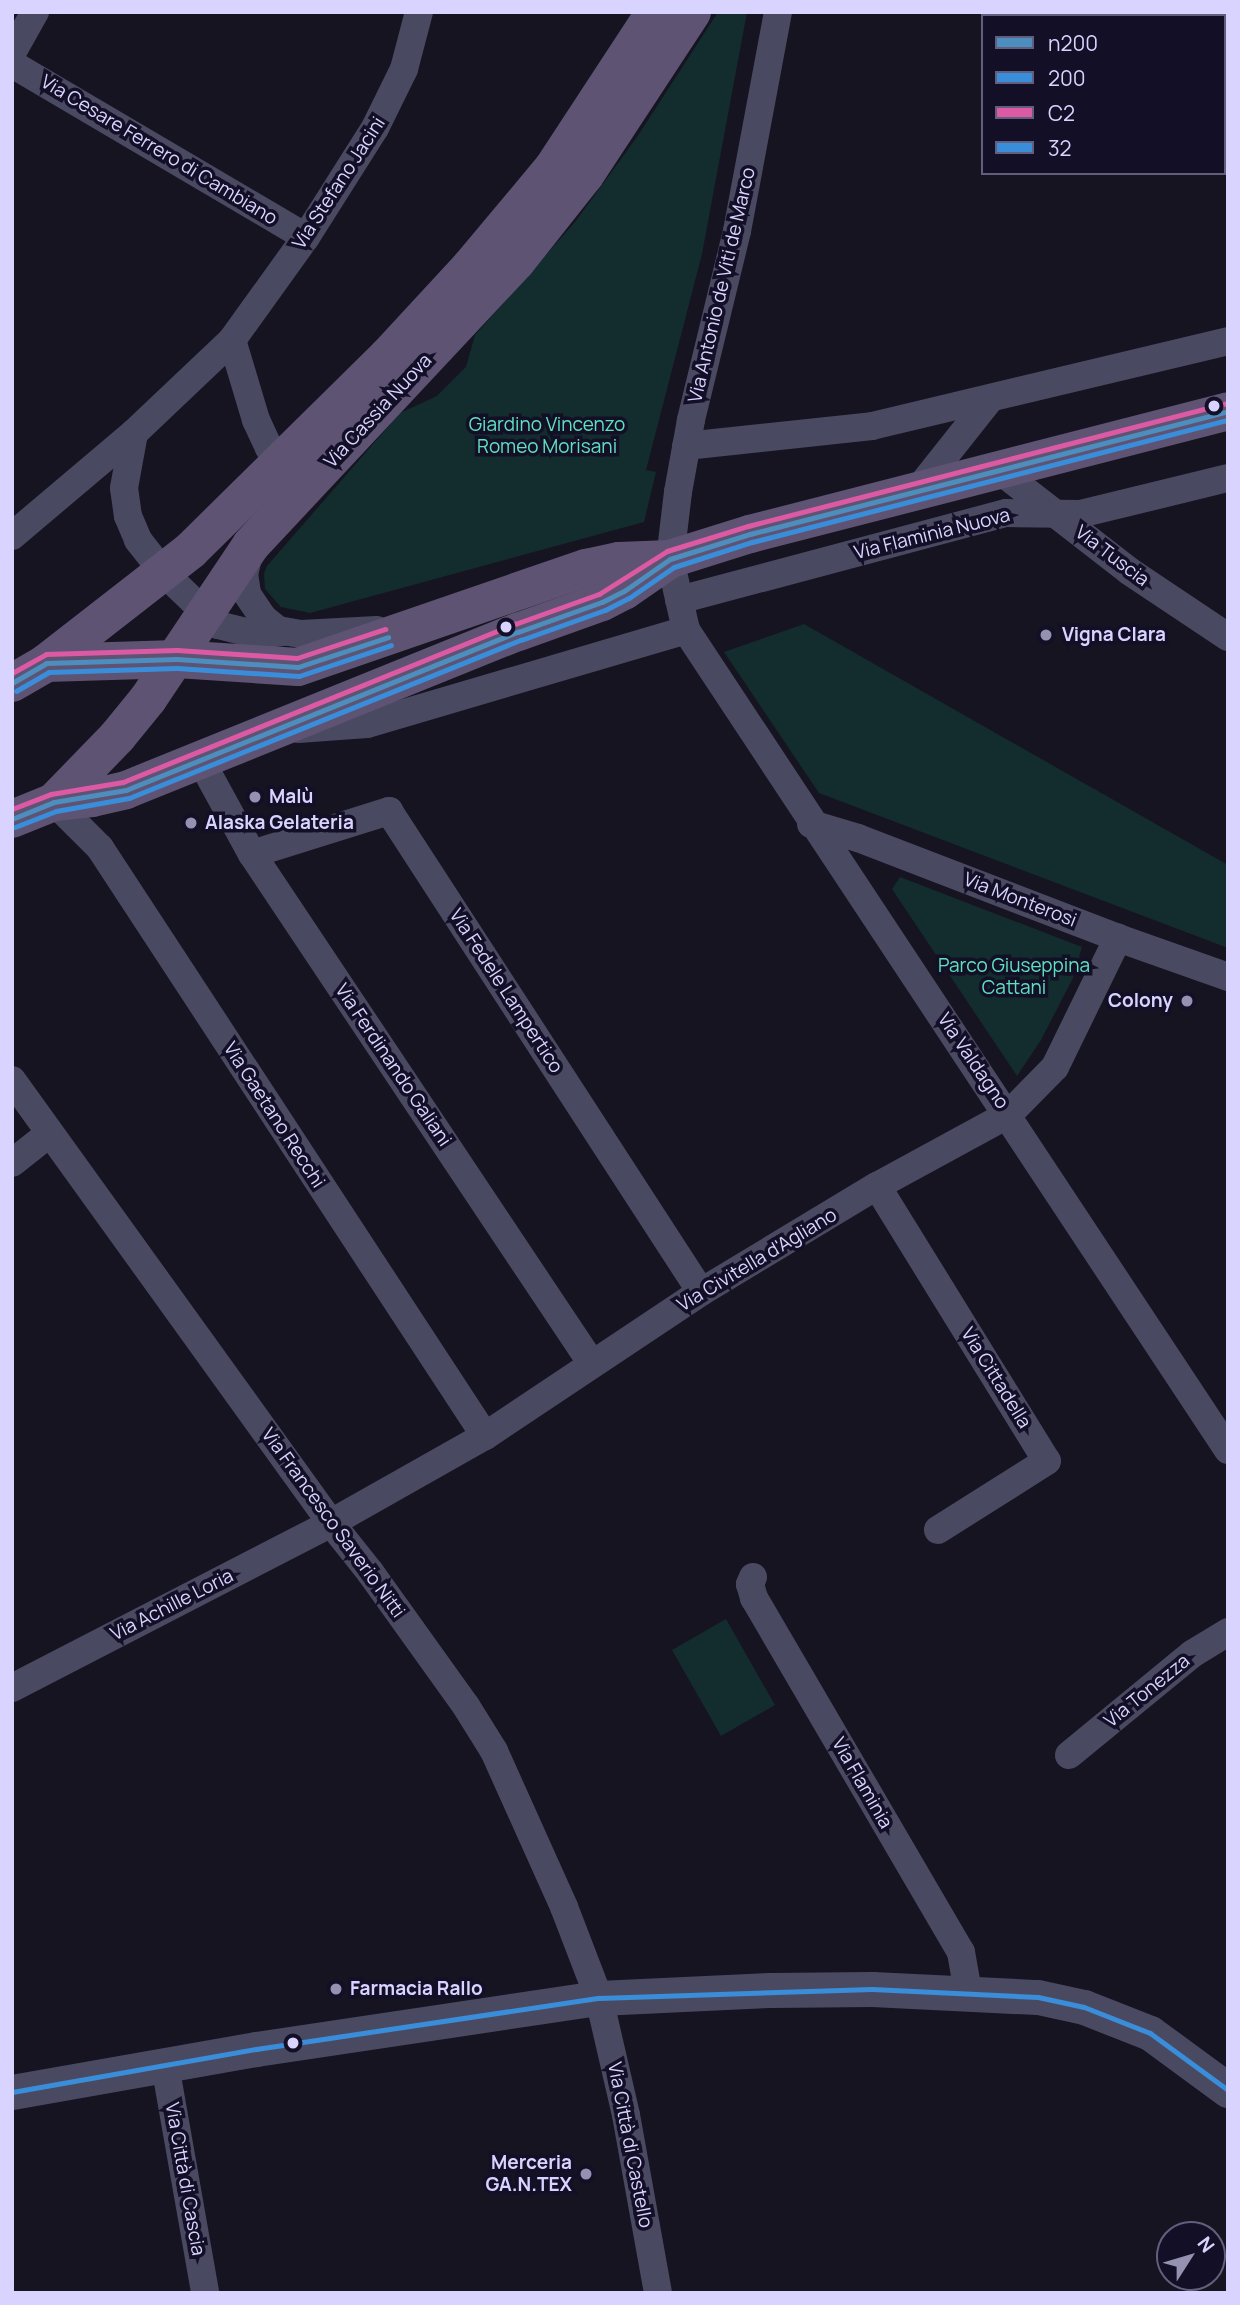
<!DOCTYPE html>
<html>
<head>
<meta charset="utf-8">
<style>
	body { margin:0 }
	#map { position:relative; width:1240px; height:2305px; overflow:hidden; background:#161421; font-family:Manrope,sans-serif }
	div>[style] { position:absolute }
	.green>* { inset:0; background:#132c2d }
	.minor>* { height:28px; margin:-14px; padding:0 14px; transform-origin:14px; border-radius:14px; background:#4a4962 }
	.tertiary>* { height:35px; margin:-17.5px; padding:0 17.5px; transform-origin:17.5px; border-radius:17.5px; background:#4a4962 }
	.primary>* { height:38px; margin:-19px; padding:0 19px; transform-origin:19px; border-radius:19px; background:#5e5373 }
	.bus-1>* { height:5px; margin:-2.5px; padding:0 2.5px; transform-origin:2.5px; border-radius:2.5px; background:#4d8ebf }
	.bus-2>* { height:5px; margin:-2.5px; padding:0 2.5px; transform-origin:2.5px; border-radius:2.5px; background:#3a8dd9 }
	.bus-3>* { height:5px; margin:-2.5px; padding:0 2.5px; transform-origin:2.5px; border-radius:2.5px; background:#dc5aa4 }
	.bus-4>* { height:5px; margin:-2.5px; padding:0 2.5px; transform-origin:2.5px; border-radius:2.5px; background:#3a8dd9 }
	.dots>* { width:19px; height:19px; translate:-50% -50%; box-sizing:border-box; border:4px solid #130f26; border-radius:50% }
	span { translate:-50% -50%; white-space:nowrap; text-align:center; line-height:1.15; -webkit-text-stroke:7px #130f26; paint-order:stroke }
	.street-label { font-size:19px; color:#d9d4ff }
	.park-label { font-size:19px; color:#5fe0c0 }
	.poi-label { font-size:19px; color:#d9d4ff; font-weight:700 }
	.left { translate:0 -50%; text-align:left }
	.right { translate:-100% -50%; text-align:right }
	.frame { position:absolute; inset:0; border:14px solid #d9d4ff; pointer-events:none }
	.legend { position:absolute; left:981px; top:14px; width:245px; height:161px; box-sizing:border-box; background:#130f26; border:2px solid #625e7d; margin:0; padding:9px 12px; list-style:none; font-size:21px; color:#d9d4ff }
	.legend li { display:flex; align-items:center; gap:14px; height:35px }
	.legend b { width:35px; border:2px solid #625e7d }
	.north { position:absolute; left:1156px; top:2221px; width:70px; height:70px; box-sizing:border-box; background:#130f26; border:2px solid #625e7d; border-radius:50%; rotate:53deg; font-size:19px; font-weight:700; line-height:28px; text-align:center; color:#d9d4ff }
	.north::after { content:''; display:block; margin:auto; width:24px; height:32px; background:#9591b1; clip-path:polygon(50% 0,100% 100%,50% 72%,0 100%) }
</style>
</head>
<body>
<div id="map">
	<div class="green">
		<div style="clip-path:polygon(718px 12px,747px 12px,702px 254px,646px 470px,656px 472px,644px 522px,310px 613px,281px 607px,265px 589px,264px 574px,267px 566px,400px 413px,437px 396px,466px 367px,475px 335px,575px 222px,637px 137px)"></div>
		<div style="clip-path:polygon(804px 624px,1228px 865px,1228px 948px,819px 793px,724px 652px)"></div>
		<div style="clip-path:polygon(900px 877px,1082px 947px,1073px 978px,1041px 1040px,1017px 1076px,892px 889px)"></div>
		<div style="clip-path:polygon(726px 1619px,775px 1705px,721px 1736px,672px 1650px)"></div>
	</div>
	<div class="minor">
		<div style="left:778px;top:12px;width:223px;rotate:100.6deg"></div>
		<div style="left:737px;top:231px;width:195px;rotate:103.7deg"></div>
		<div style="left:691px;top:420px;width:73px;rotate:100.2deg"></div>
		<div style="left:678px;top:492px;width:67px;rotate:96.8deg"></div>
		<div style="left:670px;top:559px;width:73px;rotate:77.3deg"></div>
		<div style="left:686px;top:630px;width:983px;rotate:56.54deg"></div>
		<div style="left:12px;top:53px;width:47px;rotate:-60.7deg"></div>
		<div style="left:12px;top:64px;width:341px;rotate:30.5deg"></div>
		<div style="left:232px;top:340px;width:84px;rotate:73.3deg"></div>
		<div style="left:256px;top:420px;width:31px;rotate:65deg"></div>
		<div style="left:269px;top:448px;width:19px;rotate:51deg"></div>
		<div style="left:134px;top:433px;width:56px;rotate:100.3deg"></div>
		<div style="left:124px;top:488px;width:28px;rotate:82deg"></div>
		<div style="left:128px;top:516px;width:26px;rotate:67deg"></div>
		<div style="left:138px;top:540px;width:42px;rotate:51.8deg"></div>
		<div style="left:164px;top:573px;width:75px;rotate:43.9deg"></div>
		<div style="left:218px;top:625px;width:41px;rotate:14deg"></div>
		<div style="left:258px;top:635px;width:26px;rotate:-7deg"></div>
		<div style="left:686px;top:446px;width:187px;rotate:-6.1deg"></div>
		<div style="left:872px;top:426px;width:366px;rotate:-13.4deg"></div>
		<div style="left:999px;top:470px;width:165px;rotate:37.8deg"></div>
		<div style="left:1129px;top:571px;width:119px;rotate:33.7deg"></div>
		<div style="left:917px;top:491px;width:116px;rotate:-51.6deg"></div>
		<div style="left:12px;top:536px;width:160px;rotate:-40.2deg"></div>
		<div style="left:134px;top:433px;width:135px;rotate:-43.5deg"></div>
		<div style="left:232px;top:340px;width:127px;rotate:-54.3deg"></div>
		<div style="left:306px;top:237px;width:129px;rotate:-57.7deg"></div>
		<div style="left:375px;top:128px;width:66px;rotate:-63.8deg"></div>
		<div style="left:404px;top:69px;width:59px;rotate:-75.3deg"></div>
		<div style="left:249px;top:553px;width:22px;rotate:103deg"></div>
		<div style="left:244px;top:574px;width:20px;rotate:81deg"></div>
		<div style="left:247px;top:594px;width:29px;rotate:56deg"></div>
		<div style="left:263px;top:618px;width:19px;rotate:39deg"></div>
		<div style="left:278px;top:630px;width:23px;rotate:10deg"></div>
		<div style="left:301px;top:634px;width:76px;rotate:-3deg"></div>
		<div style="left:679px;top:600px;width:338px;rotate:-14.9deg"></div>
		<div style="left:1006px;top:513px;width:74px;rotate:0.8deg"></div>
		<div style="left:1080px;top:514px;width:152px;rotate:-13.7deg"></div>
		<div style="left:298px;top:729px;width:69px;rotate:-4.1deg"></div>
		<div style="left:367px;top:724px;width:333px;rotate:-16.4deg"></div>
		<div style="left:201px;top:761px;width:106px;rotate:61.3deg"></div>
		<div style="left:252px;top:854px;width:613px;rotate:56.31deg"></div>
		<div style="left:54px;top:802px;width:65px;rotate:45deg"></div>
		<div style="left:100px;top:848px;width:703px;rotate:56.78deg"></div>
		<div style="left:811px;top:824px;width:49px;rotate:16.6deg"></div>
		<div style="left:858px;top:838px;width:279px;rotate:21deg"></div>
		<div style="left:1118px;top:938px;width:117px;rotate:19.5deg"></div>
		<div style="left:252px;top:854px;width:144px;rotate:-17.4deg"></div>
		<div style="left:389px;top:811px;width:573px;rotate:57.03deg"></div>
		<div style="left:12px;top:1080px;width:546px;rotate:54.24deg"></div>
		<div style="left:331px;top:1523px;width:63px;rotate:51.5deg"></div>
		<div style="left:370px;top:1572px;width:165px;rotate:54.4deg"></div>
		<div style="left:466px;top:1706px;width:53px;rotate:58.1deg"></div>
		<div style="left:494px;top:1751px;width:171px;rotate:65.8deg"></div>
		<div style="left:564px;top:1907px;width:97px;rotate:69deg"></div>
		<div style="left:599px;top:1998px;width:120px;rotate:77deg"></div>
		<div style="left:626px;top:2115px;width:181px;rotate:79.8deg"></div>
		<div style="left:12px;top:1163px;width:48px;rotate:-38.3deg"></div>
		<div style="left:877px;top:1186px;width:323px;rotate:58.3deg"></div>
		<div style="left:1047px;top:1461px;width:129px;rotate:147.7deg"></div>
		<div style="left:753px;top:1577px;width:8px;rotate:113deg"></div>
		<div style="left:750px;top:1584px;width:15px;rotate:74deg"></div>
		<div style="left:754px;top:1598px;width:410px;rotate:59.7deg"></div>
		<div style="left:961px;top:1952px;width:41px;rotate:80.1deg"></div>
		<div style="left:12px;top:1688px;width:359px;rotate:-27.3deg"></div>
		<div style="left:331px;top:1523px;width:177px;rotate:-29.5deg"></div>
		<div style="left:485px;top:1436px;width:260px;rotate:-33.7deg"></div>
		<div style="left:701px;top:1292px;width:205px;rotate:-31.1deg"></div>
		<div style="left:877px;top:1186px;width:150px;rotate:-28.6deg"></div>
		<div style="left:1009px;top:1114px;width:66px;rotate:-45.6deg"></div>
		<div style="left:1055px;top:1067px;width:144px;rotate:-64deg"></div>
		<div style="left:1069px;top:1755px;width:159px;rotate:-39.4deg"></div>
		<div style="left:1192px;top:1654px;width:42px;rotate:-31.4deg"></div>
		<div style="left:165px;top:2065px;width:231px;rotate:80deg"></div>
	</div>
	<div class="tertiary">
		<div style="left:12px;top:2092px;width:248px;rotate:-10deg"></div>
		<div style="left:256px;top:2049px;width:347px;rotate:-8.5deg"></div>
		<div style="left:599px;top:1998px;width:172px;rotate:-2.7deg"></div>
		<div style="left:771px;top:1990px;width:101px;rotate:-0.6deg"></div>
		<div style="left:872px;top:1989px;width:166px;rotate:2.8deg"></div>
		<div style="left:1038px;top:1997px;width:47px;rotate:12.3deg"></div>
		<div style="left:1084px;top:2007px;width:71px;rotate:21.5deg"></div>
		<div style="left:1150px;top:2033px;width:97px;rotate:36.2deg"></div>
	</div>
	<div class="primary">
		<div style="left:46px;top:663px;width:131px;rotate:-1.7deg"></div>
		<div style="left:177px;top:659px;width:121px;rotate:3.8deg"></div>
		<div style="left:298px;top:667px;width:305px;rotate:-19deg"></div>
		<div style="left:586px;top:568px;width:34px;rotate:-12deg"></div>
		<div style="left:619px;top:561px;width:51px;rotate:-2.2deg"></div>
		<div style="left:670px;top:559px;width:84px;rotate:-17.4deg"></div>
		<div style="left:750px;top:534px;width:494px;rotate:-14.4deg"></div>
		<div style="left:12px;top:683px;width:39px;rotate:-30deg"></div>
		<div style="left:46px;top:663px;width:184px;rotate:-37.9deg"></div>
		<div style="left:191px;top:550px;width:276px;rotate:-44.6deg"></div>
		<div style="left:388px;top:356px;width:122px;rotate:-47.3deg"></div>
		<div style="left:471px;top:266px;width:128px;rotate:-50.1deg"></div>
		<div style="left:553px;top:168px;width:186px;rotate:-56.8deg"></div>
		<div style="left:54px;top:802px;width:91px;rotate:-45.9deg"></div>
		<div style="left:117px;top:737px;width:49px;rotate:-50.8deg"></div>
		<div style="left:148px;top:699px;width:185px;rotate:-56.2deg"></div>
		<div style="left:251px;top:545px;width:388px;rotate:-46.9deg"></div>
		<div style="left:516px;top:262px;width:111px;rotate:-51.6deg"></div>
		<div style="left:585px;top:175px;width:195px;rotate:-56.7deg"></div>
		<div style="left:12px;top:819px;width:45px;rotate:-22deg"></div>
		<div style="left:54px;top:802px;width:38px;rotate:-6deg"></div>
		<div style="left:92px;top:798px;width:35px;rotate:-13deg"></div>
		<div style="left:126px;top:790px;width:423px;rotate:-22deg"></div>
		<div style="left:518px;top:632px;width:89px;rotate:-19.7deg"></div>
		<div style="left:602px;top:602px;width:25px;rotate:-27deg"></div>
		<div style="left:624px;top:591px;width:56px;rotate:-34.8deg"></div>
	</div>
	<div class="bus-1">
		<div style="left:12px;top:683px;width:39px;rotate:-30deg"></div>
		<div style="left:46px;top:663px;width:131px;rotate:-1.7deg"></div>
		<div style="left:177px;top:659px;width:121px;rotate:3.8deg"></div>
		<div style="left:298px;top:667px;width:95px;rotate:-18.4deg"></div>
		<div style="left:12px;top:819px;width:45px;rotate:-22deg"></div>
		<div style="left:54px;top:802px;width:73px;rotate:-9.5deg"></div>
		<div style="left:126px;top:790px;width:423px;rotate:-22deg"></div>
		<div style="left:518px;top:632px;width:89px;rotate:-19.7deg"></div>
		<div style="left:602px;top:602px;width:25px;rotate:-27deg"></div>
		<div style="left:624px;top:591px;width:56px;rotate:-34.8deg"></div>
		<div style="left:670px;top:559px;width:84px;rotate:-17.4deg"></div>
		<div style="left:750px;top:534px;width:494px;rotate:-14.4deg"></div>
	</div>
	<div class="bus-2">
		<div style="left:16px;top:691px;width:38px;rotate:-30deg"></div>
		<div style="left:49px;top:672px;width:128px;rotate:-1.8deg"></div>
		<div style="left:177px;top:668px;width:122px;rotate:3.8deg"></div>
		<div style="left:299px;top:676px;width:97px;rotate:-18.6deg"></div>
		<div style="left:15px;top:827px;width:44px;rotate:-21.3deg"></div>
		<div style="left:56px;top:811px;width:74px;rotate:-10.1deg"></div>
		<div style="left:129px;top:798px;width:423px;rotate:-22deg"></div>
		<div style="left:521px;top:640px;width:89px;rotate:-19.7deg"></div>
		<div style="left:605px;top:610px;width:27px;rotate:-27deg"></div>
		<div style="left:629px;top:598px;width:55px;rotate:-34.6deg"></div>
		<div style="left:674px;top:567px;width:82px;rotate:-17.8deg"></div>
		<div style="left:752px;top:542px;width:491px;rotate:-14.4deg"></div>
	</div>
	<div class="bus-3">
		<div style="left:12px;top:673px;width:39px;rotate:-29deg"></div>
		<div style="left:46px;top:654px;width:131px;rotate:-1.7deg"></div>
		<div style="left:177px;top:650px;width:120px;rotate:3.8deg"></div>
		<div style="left:297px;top:658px;width:93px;rotate:-18.2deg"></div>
		<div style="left:12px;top:809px;width:42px;rotate:-21deg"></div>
		<div style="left:51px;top:794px;width:73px;rotate:-9.5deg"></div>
		<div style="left:123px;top:782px;width:423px;rotate:-22deg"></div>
		<div style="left:515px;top:624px;width:89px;rotate:-19.7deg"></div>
		<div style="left:599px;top:594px;width:80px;rotate:-32.3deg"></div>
		<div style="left:667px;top:551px;width:85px;rotate:-17.2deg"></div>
		<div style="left:748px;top:526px;width:494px;rotate:-14.4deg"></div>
	</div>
	<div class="bus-4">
		<div style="left:12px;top:2092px;width:248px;rotate:-10deg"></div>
		<div style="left:256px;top:2049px;width:347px;rotate:-8.5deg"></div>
		<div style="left:599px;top:1998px;width:273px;rotate:-1.9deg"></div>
		<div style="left:872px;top:1989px;width:166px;rotate:2.8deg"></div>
		<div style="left:1038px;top:1997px;width:47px;rotate:12.3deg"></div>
		<div style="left:1084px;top:2007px;width:71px;rotate:21.5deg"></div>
		<div style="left:1150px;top:2033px;width:97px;rotate:36.2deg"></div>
	</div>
	<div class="dots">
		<div style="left:1214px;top:406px;background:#d9d4ff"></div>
		<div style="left:506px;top:627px;background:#d9d4ff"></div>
		<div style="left:1046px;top:635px;background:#9591b1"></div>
		<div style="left:255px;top:797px;background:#9591b1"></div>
		<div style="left:191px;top:823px;background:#9591b1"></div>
		<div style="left:1187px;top:1001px;background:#9591b1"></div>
		<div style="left:336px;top:1989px;background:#9591b1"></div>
		<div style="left:293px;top:2043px;background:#d9d4ff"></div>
		<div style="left:586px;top:2174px;background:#9591b1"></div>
	</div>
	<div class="street-label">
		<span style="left:159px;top:150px;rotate:31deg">Via Cesare Ferrero di Cambiano</span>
		<span style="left:339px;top:183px;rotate:-57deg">Via Stefano Jacini</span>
		<span style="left:722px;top:285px;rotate:-77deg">Via Antonio de Viti de Marco</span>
		<span style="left:378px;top:411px;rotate:-47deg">Via Cassia Nuova</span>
		<span style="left:932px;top:534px;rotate:-14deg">Via Flaminia Nuova</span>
		<span style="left:1112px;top:556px;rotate:37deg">Via Tuscia</span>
		<span style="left:1020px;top:900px;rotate:21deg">Via Monterosi</span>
		<span style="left:506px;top:991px;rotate:57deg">Via Fedele Lampertico</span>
		<span style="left:973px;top:1061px;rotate:56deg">Via Valdagno</span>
		<span style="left:393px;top:1065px;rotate:56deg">Via Ferdinando Galiani</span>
		<span style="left:274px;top:1115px;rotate:57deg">Via Gaetano Recchi</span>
		<span style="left:757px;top:1260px;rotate:-31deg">Via Civitella d'Agliano</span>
		<span style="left:996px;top:1378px;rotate:58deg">Via Cittadella</span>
		<span style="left:333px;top:1523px;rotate:54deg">Via Francesco Saverio Nitti</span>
		<span style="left:172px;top:1605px;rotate:-27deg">Via Achille Loria</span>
		<span style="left:1147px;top:1691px;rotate:-39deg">Via Tonezza</span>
		<span style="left:862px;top:1783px;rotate:60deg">Via Flaminia</span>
		<span style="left:630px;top:2145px;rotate:79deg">Via Città di Castello</span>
		<span style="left:185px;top:2179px;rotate:80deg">Via Città di Cascia</span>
	</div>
	<div class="park-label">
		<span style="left:547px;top:436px">Giardino Vincenzo<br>Romeo Morisani</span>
		<span style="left:1014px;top:977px">Parco Giuseppina<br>Cattani</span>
	</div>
	<div class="poi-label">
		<span class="left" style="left:1062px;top:635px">Vigna Clara</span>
		<span class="left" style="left:269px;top:797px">Malù</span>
		<span class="left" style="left:205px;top:823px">Alaska Gelateria</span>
		<span class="right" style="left:1173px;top:1001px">Colony</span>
		<span class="left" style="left:350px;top:1989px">Farmacia Rallo</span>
		<span class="right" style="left:572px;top:2174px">Merceria<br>GA.N.TEX</span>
	</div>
	<div class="frame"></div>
	<ul class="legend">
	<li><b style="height:9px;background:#4d8ebf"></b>n200</li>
	<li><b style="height:9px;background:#3a8dd9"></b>200</li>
	<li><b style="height:9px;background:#dc5aa4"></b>C2</li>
	<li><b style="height:9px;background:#3a8dd9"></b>32</li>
	</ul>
	<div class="north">N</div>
</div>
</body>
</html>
